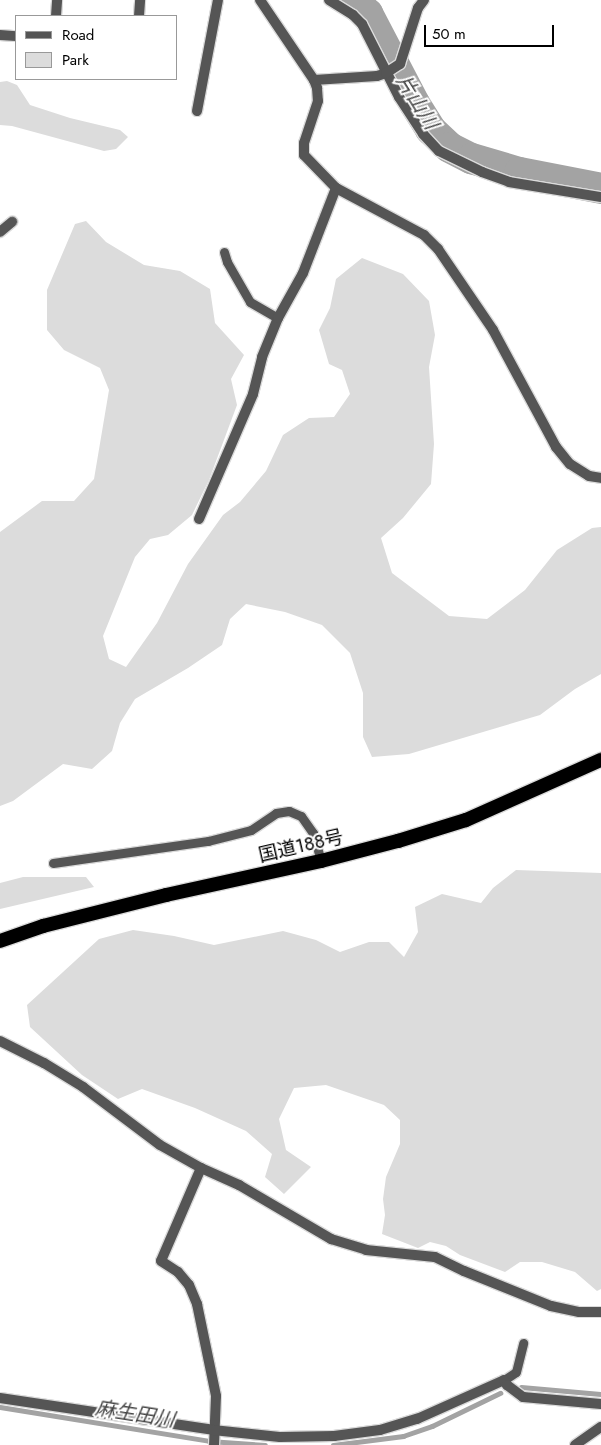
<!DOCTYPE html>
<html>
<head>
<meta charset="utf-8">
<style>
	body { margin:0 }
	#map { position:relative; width:601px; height:1445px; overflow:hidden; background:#fff; font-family:Jost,"Noto Sans JP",sans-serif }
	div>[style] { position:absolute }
	.green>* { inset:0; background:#dcdcdc }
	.stream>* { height:5px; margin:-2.5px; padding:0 2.5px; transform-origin:2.5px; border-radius:2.5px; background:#a3a3a3 }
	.river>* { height:31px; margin:-15.5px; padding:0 15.5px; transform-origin:15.5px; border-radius:15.5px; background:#a3a3a3 }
	.roads { filter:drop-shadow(1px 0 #dbdbdb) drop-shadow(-1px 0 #dbdbdb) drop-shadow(0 1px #dbdbdb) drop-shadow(0 -1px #dbdbdb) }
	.service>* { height:9px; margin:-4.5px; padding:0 4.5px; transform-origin:4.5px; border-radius:4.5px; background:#555 }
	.minor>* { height:10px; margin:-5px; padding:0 5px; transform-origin:5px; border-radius:5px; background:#555 }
	.trunk>* { height:14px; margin:-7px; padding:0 7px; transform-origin:7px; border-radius:7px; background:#000 }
	span { translate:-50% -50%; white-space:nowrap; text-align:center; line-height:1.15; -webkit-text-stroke:4px #fff; paint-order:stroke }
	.street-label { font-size:19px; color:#000 }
	.water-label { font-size:20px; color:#444; font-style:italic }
	.legend { position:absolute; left:15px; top:15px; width:162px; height:65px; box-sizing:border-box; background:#fff; border:1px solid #999; margin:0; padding:6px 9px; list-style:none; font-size:15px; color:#000 }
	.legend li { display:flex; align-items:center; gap:10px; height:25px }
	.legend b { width:25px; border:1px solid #999 }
	.scale { position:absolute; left:424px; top:25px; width:130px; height:22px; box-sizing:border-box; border:2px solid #000; border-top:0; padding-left:6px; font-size:15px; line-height:18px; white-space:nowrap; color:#000; -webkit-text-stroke:4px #fff; paint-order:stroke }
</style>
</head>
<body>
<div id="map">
	<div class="green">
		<div style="clip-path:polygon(7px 81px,17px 85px,30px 105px,70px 118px,120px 130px,128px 137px,116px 149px,104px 151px,12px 126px,0 125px,0 82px)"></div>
		<div style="clip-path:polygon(86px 221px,106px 242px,144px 265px,180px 271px,210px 289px,215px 323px,244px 355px,231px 379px,237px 405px,209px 480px,192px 515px,168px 535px,150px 539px,135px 557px,103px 636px,109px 659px,126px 667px,157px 623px,188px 564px,223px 515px,240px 502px,266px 471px,283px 435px,309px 418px,334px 417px,350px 394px,342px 370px,329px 364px,319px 330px,330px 308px,336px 279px,362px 258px,403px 274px,429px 301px,435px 335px,429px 367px,434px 444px,431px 484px,403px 518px,381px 538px,392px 573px,449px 616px,487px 619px,525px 590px,557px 550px,592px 528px,601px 527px,601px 674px,575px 689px,540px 715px,409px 754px,372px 757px,363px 737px,363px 693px,350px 653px,322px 625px,285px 612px,246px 604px,230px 619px,222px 645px,188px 668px,135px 699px,120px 723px,112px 751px,92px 769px,63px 764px,13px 801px,0 806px,0 532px,42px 501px,74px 501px,94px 479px,109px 390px,100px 368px,64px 350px,47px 330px,47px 290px,75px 224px)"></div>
		<div style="clip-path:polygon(516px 870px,601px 873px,601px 1289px,597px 1291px,575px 1272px,542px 1262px,520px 1262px,505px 1272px,460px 1255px,446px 1246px,430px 1242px,418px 1248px,382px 1234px,385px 1215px,383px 1199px,386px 1177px,400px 1144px,400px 1120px,384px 1105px,326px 1085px,294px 1088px,279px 1119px,286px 1150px,311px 1167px,284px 1194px,265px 1177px,272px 1154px,246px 1131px,195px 1108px,142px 1089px,118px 1099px,82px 1075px,30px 1027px,27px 1005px,99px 939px,133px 930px,174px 936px,214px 945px,283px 931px,316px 940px,340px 952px,369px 942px,389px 942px,404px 957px,418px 932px,415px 907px,442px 894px,481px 903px,493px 888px)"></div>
		<div style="clip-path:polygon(23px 877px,86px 877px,94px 887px,0 909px,0 883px)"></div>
	</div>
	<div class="stream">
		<div style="left:521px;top:1387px;width:80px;rotate:5deg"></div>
		<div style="left:0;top:1407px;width:212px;rotate:9.2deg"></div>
		<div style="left:209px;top:1441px;width:56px;rotate:4.1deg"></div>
		<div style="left:333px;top:1445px;width:71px;rotate:-7.3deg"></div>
		<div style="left:403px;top:1436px;width:31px;rotate:-19deg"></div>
		<div style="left:432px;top:1426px;width:76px;rotate:-25.9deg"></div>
	</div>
	<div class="river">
		<div style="left:351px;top:0;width:21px;rotate:39deg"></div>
		<div style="left:367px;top:13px;width:102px;rotate:62.4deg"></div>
		<div style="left:414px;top:103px;width:31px;rotate:58deg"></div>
		<div style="left:430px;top:129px;width:26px;rotate:43deg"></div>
		<div style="left:449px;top:147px;width:25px;rotate:27deg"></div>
		<div style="left:471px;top:158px;width:50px;rotate:16.3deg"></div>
		<div style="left:519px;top:172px;width:84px;rotate:11deg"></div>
	</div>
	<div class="roads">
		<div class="service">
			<div style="left:224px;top:252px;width:10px;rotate:73deg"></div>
			<div style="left:227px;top:262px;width:46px;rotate:60.1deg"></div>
			<div style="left:250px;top:302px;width:32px;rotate:30deg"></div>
			<div style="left:53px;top:863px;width:157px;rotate:-8.1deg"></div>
			<div style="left:208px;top:841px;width:44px;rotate:-14.3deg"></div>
			<div style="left:251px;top:830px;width:30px;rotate:-34deg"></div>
			<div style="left:276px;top:813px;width:13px;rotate:-9deg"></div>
			<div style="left:289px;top:811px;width:13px;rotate:23deg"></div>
			<div style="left:301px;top:816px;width:21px;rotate:55deg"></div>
			<div style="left:313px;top:833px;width:29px;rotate:74deg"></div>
			<div style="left:504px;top:1380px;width:14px;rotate:-34deg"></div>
			<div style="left:516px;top:1372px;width:30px;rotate:-76deg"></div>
		</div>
		<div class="minor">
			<div style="left:260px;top:0;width:97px;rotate:56deg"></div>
			<div style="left:314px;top:80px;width:9px;rotate:69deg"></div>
			<div style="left:317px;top:88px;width:13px;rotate:86deg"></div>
			<div style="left:318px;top:101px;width:44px;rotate:108.4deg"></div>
			<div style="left:304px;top:143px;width:12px;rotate:90deg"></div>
			<div style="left:304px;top:155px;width:46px;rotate:45.9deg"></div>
			<div style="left:336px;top:188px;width:100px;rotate:28.1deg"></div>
			<div style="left:424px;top:235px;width:20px;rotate:45deg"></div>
			<div style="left:438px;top:249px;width:98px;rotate:55.8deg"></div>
			<div style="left:493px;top:330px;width:133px;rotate:61.7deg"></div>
			<div style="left:556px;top:447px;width:22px;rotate:51deg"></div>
			<div style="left:570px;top:464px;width:22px;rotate:32deg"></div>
			<div style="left:589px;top:476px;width:12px;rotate:9deg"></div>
			<div style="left:329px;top:0;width:28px;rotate:32deg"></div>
			<div style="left:353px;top:15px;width:13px;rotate:45deg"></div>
			<div style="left:362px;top:24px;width:82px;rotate:63.1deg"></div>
			<div style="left:399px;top:97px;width:44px;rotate:57deg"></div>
			<div style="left:423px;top:134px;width:23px;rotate:47deg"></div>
			<div style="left:439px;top:151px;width:48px;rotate:26deg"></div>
			<div style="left:482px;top:172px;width:29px;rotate:20deg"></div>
			<div style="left:509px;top:182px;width:93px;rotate:9.3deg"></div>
			<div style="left:56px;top:16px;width:16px;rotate:-86deg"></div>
			<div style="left:139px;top:16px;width:16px;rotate:-86deg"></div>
			<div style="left:0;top:35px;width:16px;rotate:4deg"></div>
			<div style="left:314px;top:80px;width:63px;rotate:-3.6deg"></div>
			<div style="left:377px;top:76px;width:9px;rotate:-18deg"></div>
			<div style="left:386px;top:73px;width:17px;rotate:-33deg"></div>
			<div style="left:400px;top:64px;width:59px;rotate:-72.2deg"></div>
			<div style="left:418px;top:8px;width:10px;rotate:-53deg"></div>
			<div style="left:197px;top:111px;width:113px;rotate:-79.3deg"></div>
			<div style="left:0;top:232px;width:16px;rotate:-40deg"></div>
			<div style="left:199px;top:519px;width:136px;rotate:-66.6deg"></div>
			<div style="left:253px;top:394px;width:38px;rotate:-76deg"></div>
			<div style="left:262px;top:357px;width:42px;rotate:-67.7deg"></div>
			<div style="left:278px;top:318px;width:51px;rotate:-60.9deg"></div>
			<div style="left:303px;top:273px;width:91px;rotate:-68.8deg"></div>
			<div style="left:0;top:1041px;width:49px;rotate:26.6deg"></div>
			<div style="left:44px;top:1063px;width:46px;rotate:31.6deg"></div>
			<div style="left:83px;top:1087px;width:96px;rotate:37deg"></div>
			<div style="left:160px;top:1145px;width:47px;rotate:29.3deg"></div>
			<div style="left:201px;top:1168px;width:42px;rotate:24.1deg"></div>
			<div style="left:239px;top:1185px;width:107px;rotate:30.4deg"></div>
			<div style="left:331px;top:1239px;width:37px;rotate:17deg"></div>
			<div style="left:366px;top:1250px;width:69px;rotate:5.8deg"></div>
			<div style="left:435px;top:1257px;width:32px;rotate:26deg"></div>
			<div style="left:464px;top:1271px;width:94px;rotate:21.9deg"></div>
			<div style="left:551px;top:1306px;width:29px;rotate:12deg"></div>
			<div style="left:579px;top:1312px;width:22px"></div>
			<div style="left:201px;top:1168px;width:101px;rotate:113.3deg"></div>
			<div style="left:161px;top:1261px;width:20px;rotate:33deg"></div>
			<div style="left:178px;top:1272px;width:17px;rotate:50deg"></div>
			<div style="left:189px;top:1285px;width:21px;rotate:67deg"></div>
			<div style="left:197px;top:1304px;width:94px;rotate:78.3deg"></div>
			<div style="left:216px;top:1396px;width:49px;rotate:92.3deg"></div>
			<div style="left:0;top:1398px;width:215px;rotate:8.5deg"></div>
			<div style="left:213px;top:1430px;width:67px;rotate:6deg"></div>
			<div style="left:280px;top:1437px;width:54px;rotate:-1.1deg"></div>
			<div style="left:334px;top:1436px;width:46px;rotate:-7.4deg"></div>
			<div style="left:380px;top:1430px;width:39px;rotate:-17deg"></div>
			<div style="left:417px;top:1419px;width:95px;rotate:-24.1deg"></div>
			<div style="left:504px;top:1380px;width:6px;rotate:59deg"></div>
			<div style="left:507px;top:1385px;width:20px;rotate:37deg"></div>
			<div style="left:523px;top:1397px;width:78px;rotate:5.1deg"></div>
			<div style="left:575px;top:1445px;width:32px;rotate:-35deg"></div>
		</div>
		<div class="trunk">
			<div style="left:0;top:941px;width:46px;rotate:-19.2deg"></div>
			<div style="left:43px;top:926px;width:127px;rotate:-14.1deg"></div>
			<div style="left:166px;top:895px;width:159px;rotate:-12.4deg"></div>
			<div style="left:321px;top:861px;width:80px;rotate:-14.6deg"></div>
			<div style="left:398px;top:841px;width:71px;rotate:-17.2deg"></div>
			<div style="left:466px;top:820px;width:148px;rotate:-24deg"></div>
		</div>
	</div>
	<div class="street-label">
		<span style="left:301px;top:846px;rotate:-13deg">国道188号</span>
	</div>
	<div class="water-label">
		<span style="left:417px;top:102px;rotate:58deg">片山川</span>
		<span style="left:135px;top:1414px;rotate:9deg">麻生田川</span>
	</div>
	<ul class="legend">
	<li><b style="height:6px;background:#555"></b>Road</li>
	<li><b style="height:14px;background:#dcdcdc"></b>Park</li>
	</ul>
	<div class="scale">50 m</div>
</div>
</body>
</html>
